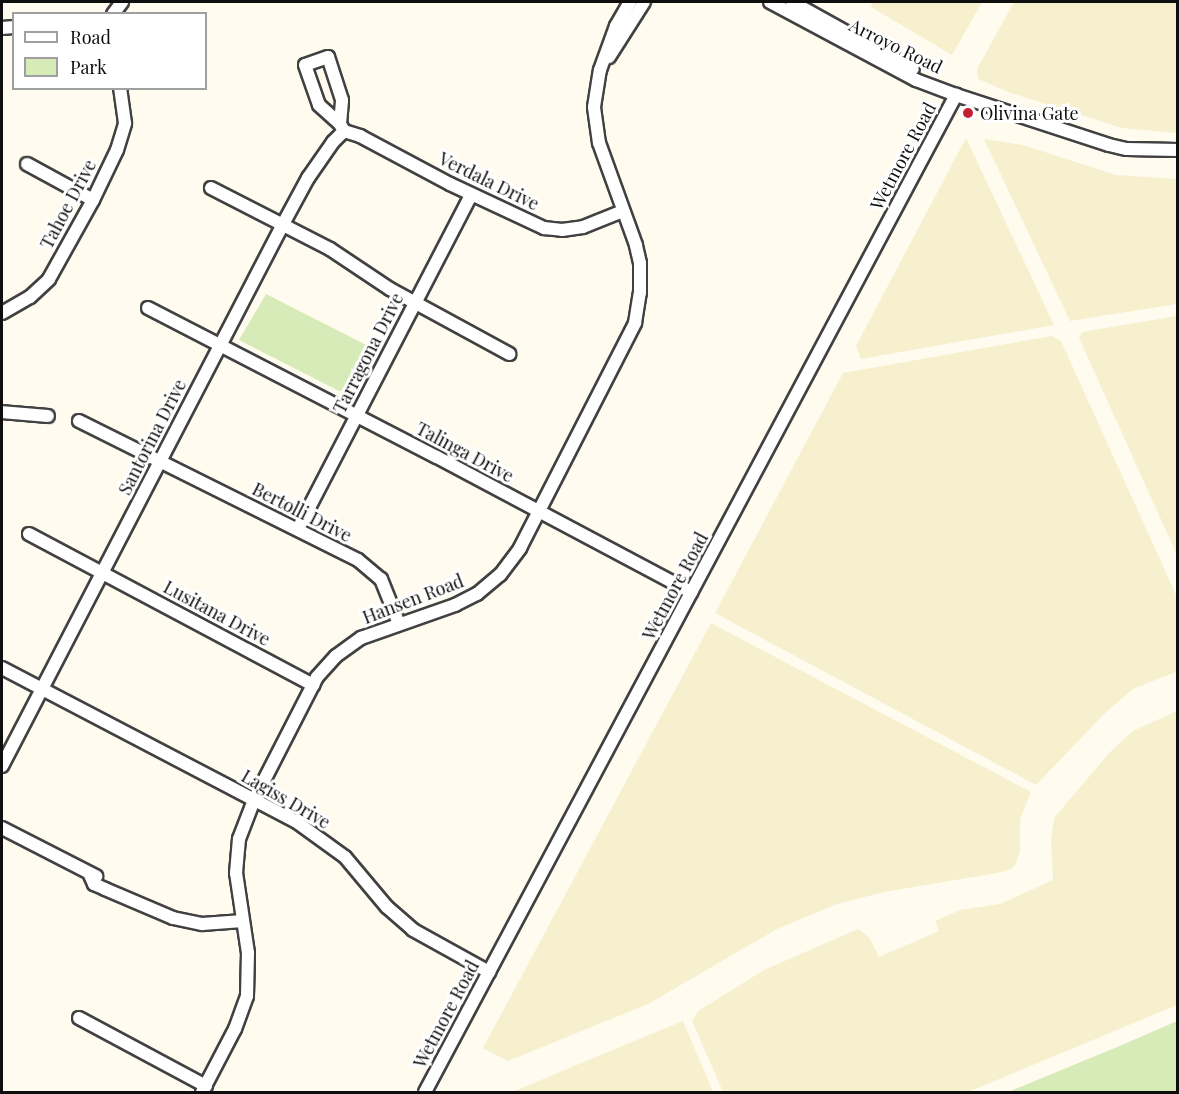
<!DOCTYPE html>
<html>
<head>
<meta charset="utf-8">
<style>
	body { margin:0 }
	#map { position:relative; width:1179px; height:1094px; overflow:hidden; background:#fffbef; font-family:"Playfair Display",serif }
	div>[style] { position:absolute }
	.farmland>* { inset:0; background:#f6f0ce }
	.green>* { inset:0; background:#d6ebb7 }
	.roads { filter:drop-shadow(2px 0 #414141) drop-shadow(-2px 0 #414141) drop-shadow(0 2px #414141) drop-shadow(0 -2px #414141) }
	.minor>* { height:12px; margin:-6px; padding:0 6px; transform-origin:6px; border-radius:6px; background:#fff }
	.dots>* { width:16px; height:16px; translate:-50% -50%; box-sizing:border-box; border:3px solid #fff; border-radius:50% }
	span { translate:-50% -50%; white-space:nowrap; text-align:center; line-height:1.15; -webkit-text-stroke:6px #fff; paint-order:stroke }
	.street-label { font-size:18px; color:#0e0e0e }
	.poi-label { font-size:18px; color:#0e0e0e }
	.left { translate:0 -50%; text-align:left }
	.frame { position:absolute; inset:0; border:3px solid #0e0e0e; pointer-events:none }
	.legend { position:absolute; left:12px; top:12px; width:195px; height:78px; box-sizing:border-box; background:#fff; border:2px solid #9f9f9f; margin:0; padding:8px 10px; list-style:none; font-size:18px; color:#0e0e0e }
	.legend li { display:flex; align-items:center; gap:12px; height:30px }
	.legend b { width:30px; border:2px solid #9f9f9f }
</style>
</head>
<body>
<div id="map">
	<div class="farmland">
		<div style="clip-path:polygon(872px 2px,982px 2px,952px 55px,871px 7px)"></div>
		<div style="clip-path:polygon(1014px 2px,1177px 2px,1177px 133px,1122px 128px,1011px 93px,978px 79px,977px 69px)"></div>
		<div style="clip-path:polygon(966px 138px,1054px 325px,861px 359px,856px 346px)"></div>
		<div style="clip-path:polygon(984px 139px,1023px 145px,1116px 175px,1177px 179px,1177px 304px,1070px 321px)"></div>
		<div style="clip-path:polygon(1177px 316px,1178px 316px,1177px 555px,1079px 338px,1082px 332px)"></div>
		<div style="clip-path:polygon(1052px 336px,1061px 341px,1177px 597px,1178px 671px,1133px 689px,1104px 714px,1036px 785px,715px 613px,843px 373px)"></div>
		<div style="clip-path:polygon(711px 623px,1031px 792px,1020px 819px,1020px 850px,1016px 864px,1011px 869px,997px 873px,884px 892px,837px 904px,777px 929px,648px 1004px,508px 1061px,483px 1048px)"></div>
		<div style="clip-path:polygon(1177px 711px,1177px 1005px,968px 1092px,723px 1092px,692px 1021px,698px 1011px,764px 970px,858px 929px,869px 937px,879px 957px,939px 931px,935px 921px,960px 910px,1000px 904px,1053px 880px,1051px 840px,1054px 818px,1110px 752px,1133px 731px)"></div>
		<div style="clip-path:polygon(683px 1021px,713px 1092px,512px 1092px,639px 1039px)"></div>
	</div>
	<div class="green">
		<div style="clip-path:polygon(266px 294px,378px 351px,353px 398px,239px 340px)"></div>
		<div style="clip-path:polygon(1177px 1021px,1177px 1092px,1008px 1092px,1122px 1045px)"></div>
	</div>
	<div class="roads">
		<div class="minor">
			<div style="left:770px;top:2px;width:166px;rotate:28.1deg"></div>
			<div style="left:916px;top:80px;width:43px;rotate:20.6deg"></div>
			<div style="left:956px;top:95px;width:161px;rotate:18.1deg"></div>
			<div style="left:1109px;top:145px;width:18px;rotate:13deg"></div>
			<div style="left:1127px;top:149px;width:51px;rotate:1.1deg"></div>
			<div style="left:792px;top:2px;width:138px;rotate:29deg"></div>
			<div style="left:113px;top:14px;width:15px;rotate:-53deg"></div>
			<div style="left:2px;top:28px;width:12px;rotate:-5deg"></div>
			<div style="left:609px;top:57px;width:65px;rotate:-57.5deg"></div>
			<div style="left:340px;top:124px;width:24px;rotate:-85deg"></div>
			<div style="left:342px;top:100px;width:45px;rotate:-108deg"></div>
			<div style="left:328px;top:57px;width:24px;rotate:161deg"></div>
			<div style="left:305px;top:65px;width:42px;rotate:70.7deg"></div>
			<div style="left:319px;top:105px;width:28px;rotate:42deg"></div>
			<div style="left:340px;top:124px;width:8px;rotate:60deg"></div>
			<div style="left:344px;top:131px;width:17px;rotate:17deg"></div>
			<div style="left:360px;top:136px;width:102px;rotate:28.1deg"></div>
			<div style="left:450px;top:184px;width:104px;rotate:25.1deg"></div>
			<div style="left:544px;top:228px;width:18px;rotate:6deg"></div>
			<div style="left:562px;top:230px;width:21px;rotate:-8deg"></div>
			<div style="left:583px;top:227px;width:43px;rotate:-21.8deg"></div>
			<div style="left:27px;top:164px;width:75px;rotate:28.6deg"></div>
			<div style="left:211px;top:188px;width:134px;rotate:27.1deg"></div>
			<div style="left:330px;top:249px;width:72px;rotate:33.7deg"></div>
			<div style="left:390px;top:289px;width:136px;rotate:28.6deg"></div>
			<div style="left:148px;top:308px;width:325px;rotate:27.3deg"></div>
			<div style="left:437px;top:457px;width:288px;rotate:28deg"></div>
			<div style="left:2px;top:313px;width:32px;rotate:-30deg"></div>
			<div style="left:30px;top:297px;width:26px;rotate:-43deg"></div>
			<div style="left:49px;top:279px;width:90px;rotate:-60.9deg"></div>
			<div style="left:93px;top:200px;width:55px;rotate:-64.4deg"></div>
			<div style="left:117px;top:150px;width:28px;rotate:-73deg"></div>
			<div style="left:125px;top:123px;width:35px;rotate:-98deg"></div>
			<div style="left:2px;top:412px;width:46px;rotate:5deg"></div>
			<div style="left:79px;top:421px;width:312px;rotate:26.5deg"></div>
			<div style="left:358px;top:560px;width:30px;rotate:40deg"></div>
			<div style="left:381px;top:579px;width:48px;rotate:68.2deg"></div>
			<div style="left:298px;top:529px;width:376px;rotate:-62.6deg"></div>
			<div style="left:29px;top:534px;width:322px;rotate:28deg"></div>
			<div style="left:2px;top:668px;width:334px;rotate:27.6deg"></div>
			<div style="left:298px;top:823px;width:58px;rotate:35.9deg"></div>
			<div style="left:345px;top:857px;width:65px;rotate:50deg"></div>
			<div style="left:387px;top:907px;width:35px;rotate:41deg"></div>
			<div style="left:413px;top:930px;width:87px;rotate:28.9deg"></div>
			<div style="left:2px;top:766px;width:608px;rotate:-62.59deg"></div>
			<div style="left:282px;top:226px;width:55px;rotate:-61.6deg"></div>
			<div style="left:308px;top:178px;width:44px;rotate:-55.2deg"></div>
			<div style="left:333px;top:142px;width:16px;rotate:-45deg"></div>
			<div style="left:2px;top:828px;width:106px;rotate:27.1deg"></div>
			<div style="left:90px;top:875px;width:10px;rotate:66deg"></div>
			<div style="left:94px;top:884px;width:12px;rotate:24deg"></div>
			<div style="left:105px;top:889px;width:74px;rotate:23.1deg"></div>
			<div style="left:173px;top:918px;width:30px;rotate:12deg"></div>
			<div style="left:202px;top:924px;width:41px;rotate:-4.2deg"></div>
			<div style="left:79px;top:1018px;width:144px;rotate:28.2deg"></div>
			<div style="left:202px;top:1092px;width:71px;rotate:-62.4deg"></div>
			<div style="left:235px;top:1029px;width:35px;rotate:-70deg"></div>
			<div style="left:247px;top:996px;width:43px;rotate:-88.7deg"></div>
			<div style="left:248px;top:953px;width:81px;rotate:-98.5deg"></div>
			<div style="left:236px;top:873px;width:34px;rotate:-85deg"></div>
			<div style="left:239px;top:839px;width:42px;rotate:-69deg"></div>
			<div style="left:254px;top:800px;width:138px;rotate:-62.9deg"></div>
			<div style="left:317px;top:677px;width:28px;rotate:-48deg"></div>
			<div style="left:336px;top:656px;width:31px;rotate:-36deg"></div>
			<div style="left:361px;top:638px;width:100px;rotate:-19.3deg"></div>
			<div style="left:455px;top:605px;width:25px;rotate:-27deg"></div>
			<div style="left:477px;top:594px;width:30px;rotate:-40deg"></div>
			<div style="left:500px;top:575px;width:34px;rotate:-53deg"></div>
			<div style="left:520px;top:548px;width:253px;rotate:-62.9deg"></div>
			<div style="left:635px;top:323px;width:30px;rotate:-81deg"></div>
			<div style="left:640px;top:293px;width:30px;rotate:-90deg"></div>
			<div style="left:640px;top:263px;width:18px;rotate:-103deg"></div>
			<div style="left:636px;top:245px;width:109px;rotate:-109.9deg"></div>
			<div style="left:599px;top:143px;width:36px;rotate:-98deg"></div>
			<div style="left:594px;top:107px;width:37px;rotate:-81deg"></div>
			<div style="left:600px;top:70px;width:47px;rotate:-70deg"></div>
			<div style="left:616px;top:26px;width:28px;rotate:-60deg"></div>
			<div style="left:425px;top:1092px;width:1130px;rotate:-61.96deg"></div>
		</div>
	</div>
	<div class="dots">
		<div style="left:968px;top:113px;background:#c52032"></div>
	</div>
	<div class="street-label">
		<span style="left:896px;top:46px;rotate:26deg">Arroyo Road</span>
		<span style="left:903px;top:156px;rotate:-62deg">Wetmore Road</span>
		<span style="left:489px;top:181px;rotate:26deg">Verdala Drive</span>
		<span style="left:68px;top:204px;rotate:-62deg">Tahoe Drive</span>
		<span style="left:368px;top:353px;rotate:-63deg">Tarragona Drive</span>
		<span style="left:152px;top:437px;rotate:-63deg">Santorina Drive</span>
		<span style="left:465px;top:452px;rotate:28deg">Talinga Drive</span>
		<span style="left:302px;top:512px;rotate:27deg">Bertolli Drive</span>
		<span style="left:675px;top:586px;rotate:-62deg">Wetmore Road</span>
		<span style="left:413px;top:599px;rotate:-21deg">Hansen Road</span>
		<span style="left:217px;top:613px;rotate:28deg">Lusitana Drive</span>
		<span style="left:286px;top:799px;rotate:30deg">Lagiss Drive</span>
		<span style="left:446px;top:1014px;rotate:-62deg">Wetmore Road</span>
	</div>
	<div class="poi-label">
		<span class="left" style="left:980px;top:113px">Olivina Gate</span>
	</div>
	<div class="frame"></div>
	<ul class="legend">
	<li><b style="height:8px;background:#fff"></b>Road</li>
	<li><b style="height:16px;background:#d6ebb7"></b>Park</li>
	</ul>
</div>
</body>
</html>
